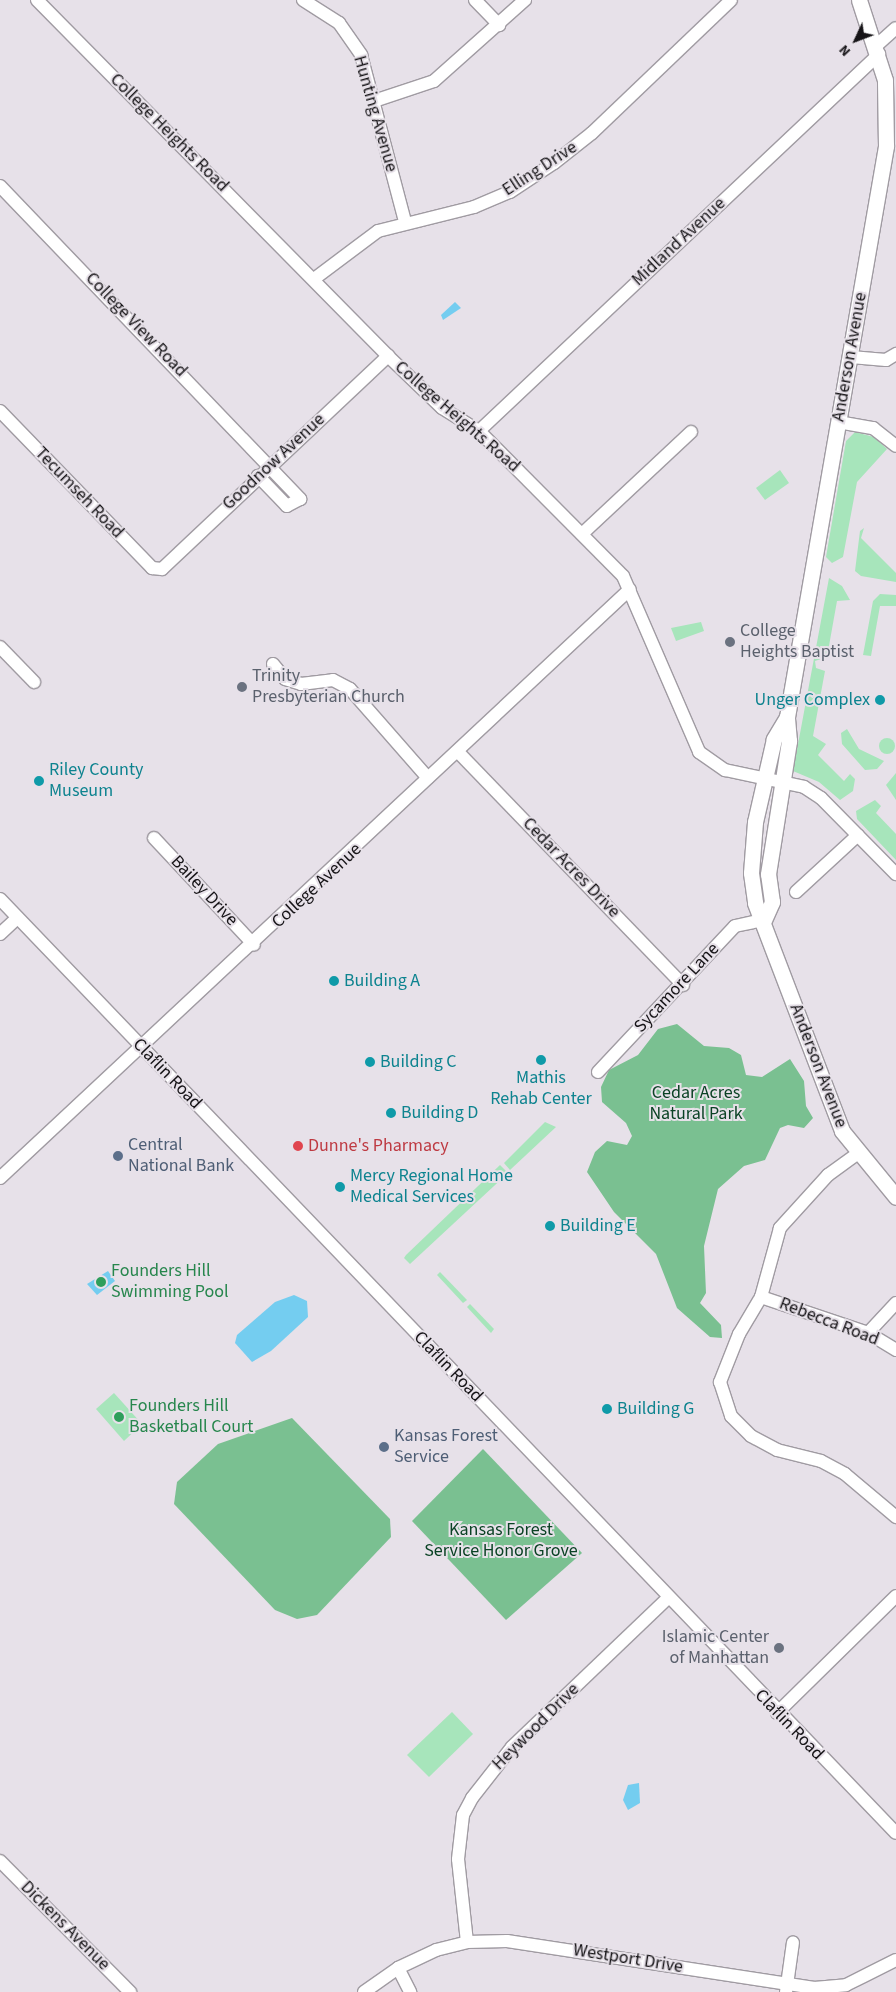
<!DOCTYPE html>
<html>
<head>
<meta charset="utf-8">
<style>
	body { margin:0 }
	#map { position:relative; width:896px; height:1992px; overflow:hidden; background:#e7e1e9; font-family:"Source Sans 3",sans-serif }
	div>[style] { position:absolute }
	.green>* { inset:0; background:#a7e5bb }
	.round { border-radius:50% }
	.forest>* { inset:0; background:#7ac091 }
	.water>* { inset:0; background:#74cdf0 }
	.roads { filter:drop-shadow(1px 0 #a09ba2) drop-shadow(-1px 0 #a09ba2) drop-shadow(0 1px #a09ba2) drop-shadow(0 -1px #a09ba2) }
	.minor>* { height:12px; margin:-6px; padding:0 6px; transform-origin:6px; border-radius:6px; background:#fff }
	.major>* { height:15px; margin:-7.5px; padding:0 7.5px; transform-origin:7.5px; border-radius:7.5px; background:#fff }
	.dots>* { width:14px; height:14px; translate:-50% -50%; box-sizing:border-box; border:2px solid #e7e1e9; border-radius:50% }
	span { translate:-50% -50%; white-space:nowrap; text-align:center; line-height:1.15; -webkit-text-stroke:4px #e7e1e9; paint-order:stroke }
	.street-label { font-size:18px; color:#161417 }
	.worship-label { font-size:18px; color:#5b616d }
	.left { translate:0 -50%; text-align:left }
	.right { translate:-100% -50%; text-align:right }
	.culture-label { font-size:18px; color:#0d838f }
	.park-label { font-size:18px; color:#0a4224 }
	.service-label { font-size:18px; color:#4e5e75 }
	.health-label { font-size:18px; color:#be3a42 }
	.leisure-label { font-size:18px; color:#27864d }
	.north { position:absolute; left:831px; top:15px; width:50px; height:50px; -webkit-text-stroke:4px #e7e1e9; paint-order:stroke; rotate:227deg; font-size:14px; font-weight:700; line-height:20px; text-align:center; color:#161417 }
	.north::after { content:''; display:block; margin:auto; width:18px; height:22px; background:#161417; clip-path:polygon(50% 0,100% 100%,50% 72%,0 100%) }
</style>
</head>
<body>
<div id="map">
	<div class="green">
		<div style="clip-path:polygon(855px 432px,874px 437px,887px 449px,857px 482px,843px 557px,832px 563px,826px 557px,846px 441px)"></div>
		<div style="clip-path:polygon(780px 470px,789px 483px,765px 500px,756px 488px)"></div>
		<div style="clip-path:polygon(864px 528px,861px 538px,896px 573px,896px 582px,861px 576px,855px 571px,860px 531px)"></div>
		<div style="clip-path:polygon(829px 578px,842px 586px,850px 600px,837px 601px,827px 657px,815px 661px,816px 668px,825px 671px,813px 736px,826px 744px,818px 755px,844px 781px,850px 774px,855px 779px,853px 791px,840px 800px,819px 782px,793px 771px)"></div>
		<div style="clip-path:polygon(880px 594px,896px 595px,896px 606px,880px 606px,871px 656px,863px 655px,873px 601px)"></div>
		<div style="clip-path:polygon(701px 622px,704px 631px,676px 641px,671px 628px)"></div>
		<div style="clip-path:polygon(847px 729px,859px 749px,884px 761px,877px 769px,865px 770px,842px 744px,841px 733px)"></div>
		<div class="round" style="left:879px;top:738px;width:16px;height:16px"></div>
		<div style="clip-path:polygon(896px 773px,896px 800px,886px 785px)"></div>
		<div style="clip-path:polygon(875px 800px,881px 806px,876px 813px,896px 834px,896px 860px,857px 819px,856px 811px)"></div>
		<div style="clip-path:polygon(545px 1122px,556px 1127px,510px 1170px,504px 1163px)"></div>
		<div style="clip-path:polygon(500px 1165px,508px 1173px,410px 1264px,404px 1258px,406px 1255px)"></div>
		<div style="clip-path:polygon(440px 1272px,467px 1300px,463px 1303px,437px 1275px)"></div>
		<div style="clip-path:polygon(470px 1304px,494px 1329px,491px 1333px,467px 1307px)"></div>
		<div style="clip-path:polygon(114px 1393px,142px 1424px,124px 1441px,96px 1409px)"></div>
		<div style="clip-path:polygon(452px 1712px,473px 1734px,429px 1777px,407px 1755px)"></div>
	</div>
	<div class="forest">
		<div style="clip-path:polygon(677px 1024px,704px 1046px,729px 1048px,741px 1055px,746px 1075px,762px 1077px,790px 1059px,804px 1081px,806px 1106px,813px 1118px,804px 1128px,788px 1125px,780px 1128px,765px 1160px,744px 1166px,718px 1189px,704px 1246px,706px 1293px,700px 1303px,721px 1325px,722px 1338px,710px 1337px,677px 1308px,656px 1254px,614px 1212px,587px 1172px,595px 1152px,607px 1141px,627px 1145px,632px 1136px,626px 1123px,602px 1102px,601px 1087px,609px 1070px,638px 1055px,658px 1029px)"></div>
		<div style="clip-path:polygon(292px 1418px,390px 1519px,391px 1537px,317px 1615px,297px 1619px,275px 1610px,174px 1504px,177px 1482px,218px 1444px)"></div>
		<div style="clip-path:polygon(483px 1449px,582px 1553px,506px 1620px,412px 1521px)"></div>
	</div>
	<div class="water">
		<div style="clip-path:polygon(455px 302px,461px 308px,443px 320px,441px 315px)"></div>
		<div style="clip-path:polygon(108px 1271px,115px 1281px,97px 1295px,87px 1284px)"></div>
		<div style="clip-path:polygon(294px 1295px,307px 1301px,308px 1317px,271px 1351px,252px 1362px,235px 1343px,237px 1335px,275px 1302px)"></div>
		<div style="clip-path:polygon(639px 1783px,640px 1803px,628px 1810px,623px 1800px,628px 1785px)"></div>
	</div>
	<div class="roads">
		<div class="minor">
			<div style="left:37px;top:0;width:500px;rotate:45.4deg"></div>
			<div style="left:388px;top:356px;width:75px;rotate:43.9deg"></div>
			<div style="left:442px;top:408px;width:44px;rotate:31.9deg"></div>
			<div style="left:479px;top:431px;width:204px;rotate:45.2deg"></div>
			<div style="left:623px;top:576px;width:192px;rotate:66.6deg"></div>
			<div style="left:699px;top:752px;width:32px;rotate:35deg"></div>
			<div style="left:725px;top:770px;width:81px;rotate:12.1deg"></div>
			<div style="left:804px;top:787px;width:20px;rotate:33deg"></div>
			<div style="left:821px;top:798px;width:107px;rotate:45.4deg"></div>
			<div style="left:303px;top:0;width:43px;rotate:32.6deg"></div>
			<div style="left:339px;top:23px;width:39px;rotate:55deg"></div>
			<div style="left:361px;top:55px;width:173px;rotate:75.2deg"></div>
			<div style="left:475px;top:0;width:35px;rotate:46deg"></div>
			<div style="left:877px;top:45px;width:25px;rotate:-42deg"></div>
			<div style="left:374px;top:101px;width:63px;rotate:-18.4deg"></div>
			<div style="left:434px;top:81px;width:122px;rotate:-41.7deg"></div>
			<div style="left:0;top:186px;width:434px;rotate:46.2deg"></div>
			<div style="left:300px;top:499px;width:15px;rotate:152deg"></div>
			<div style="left:287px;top:506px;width:42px;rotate:-134deg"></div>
			<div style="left:314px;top:279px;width:80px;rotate:-36.9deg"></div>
			<div style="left:378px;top:231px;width:99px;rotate:-14deg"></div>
			<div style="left:474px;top:207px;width:39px;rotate:-23deg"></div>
			<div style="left:510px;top:192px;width:53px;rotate:-33.4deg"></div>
			<div style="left:554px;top:163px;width:48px;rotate:-38.3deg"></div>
			<div style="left:592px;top:133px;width:192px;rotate:-43.7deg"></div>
			<div style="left:851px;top:357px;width:35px;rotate:5deg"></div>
			<div style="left:886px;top:360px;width:12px;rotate:-31deg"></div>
			<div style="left:0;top:411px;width:219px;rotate:45.9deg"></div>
			<div style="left:152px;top:568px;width:10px;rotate:6deg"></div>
			<div style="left:162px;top:569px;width:311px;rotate:-43.3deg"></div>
			<div style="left:838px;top:422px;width:36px;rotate:10deg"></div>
			<div style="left:873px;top:428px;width:29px;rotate:38deg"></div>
			<div style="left:479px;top:431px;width:550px;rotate:-43.3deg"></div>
			<div style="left:583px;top:533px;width:148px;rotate:-43.1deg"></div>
			<div style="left:0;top:647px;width:49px;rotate:45.8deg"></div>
			<div style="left:273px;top:664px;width:19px;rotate:51deg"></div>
			<div style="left:285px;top:679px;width:17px;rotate:17deg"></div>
			<div style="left:301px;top:684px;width:32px;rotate:-7deg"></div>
			<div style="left:333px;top:680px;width:19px;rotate:28deg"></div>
			<div style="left:350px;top:689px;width:118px;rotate:48.8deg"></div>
			<div style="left:458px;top:752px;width:324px;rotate:46deg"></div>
			<div style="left:154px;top:838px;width:146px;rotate:46.9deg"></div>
			<div style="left:796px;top:892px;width:84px;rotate:-42.6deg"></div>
			<div style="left:0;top:899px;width:1294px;rotate:46.19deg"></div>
			<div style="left:0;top:934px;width:23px;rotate:-43deg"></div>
			<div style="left:598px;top:1072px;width:200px;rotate:-46.8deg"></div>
			<div style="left:735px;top:926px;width:30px;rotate:-12deg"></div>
			<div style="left:857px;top:1154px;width:36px;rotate:144deg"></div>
			<div style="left:828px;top:1175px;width:72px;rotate:132.2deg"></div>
			<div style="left:780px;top:1228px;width:72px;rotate:105.4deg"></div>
			<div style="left:761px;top:1297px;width:43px;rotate:120.7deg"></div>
			<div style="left:739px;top:1334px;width:52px;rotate:111.6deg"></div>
			<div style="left:720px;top:1382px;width:36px;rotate:72deg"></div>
			<div style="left:731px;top:1416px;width:28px;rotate:45deg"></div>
			<div style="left:751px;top:1436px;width:30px;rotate:28deg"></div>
			<div style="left:777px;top:1450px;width:45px;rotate:14deg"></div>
			<div style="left:821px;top:1461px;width:27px;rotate:28deg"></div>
			<div style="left:845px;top:1474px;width:67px;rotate:40.1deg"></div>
			<div style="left:0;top:1178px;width:862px;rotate:-43.07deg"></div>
			<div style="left:761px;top:1297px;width:113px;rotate:18.6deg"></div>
			<div style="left:868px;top:1333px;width:33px;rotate:31deg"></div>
			<div style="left:868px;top:1333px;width:41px;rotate:-47deg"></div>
			<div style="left:777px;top:1713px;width:167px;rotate:-44.5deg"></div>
			<div style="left:0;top:1861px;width:185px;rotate:45.2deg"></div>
			<div style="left:467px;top:1942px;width:83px;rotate:-96.2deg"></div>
			<div style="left:458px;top:1859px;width:44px;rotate:-83.5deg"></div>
			<div style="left:463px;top:1815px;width:19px;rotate:-62deg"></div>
			<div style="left:472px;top:1798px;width:65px;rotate:-51.9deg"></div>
			<div style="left:512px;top:1747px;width:214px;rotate:-43.7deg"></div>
			<div style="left:398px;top:1968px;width:27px;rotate:63deg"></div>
			<div style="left:364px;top:1992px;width:42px;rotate:-35.2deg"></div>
			<div style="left:398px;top:1968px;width:42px;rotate:-25.3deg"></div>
			<div style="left:436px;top:1950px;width:32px;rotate:-14deg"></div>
			<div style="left:467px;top:1942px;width:40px;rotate:-1.4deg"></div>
			<div style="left:507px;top:1941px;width:311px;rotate:8.7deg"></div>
			<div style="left:814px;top:1988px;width:32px;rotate:-5deg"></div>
			<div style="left:846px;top:1985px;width:56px;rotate:-26.6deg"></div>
			<div style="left:786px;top:1992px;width:50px;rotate:-82deg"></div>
		</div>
		<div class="major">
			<div style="left:787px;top:717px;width:26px;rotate:121deg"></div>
			<div style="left:774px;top:739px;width:85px;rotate:102.9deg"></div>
			<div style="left:755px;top:822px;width:51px;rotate:94.5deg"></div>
			<div style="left:751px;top:873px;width:30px;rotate:82deg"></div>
			<div style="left:755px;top:903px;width:244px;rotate:69.1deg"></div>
			<div style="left:842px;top:1131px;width:85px;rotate:50.7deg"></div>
			<div style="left:764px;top:920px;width:20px;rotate:-66deg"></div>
			<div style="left:772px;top:902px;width:28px;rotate:-98deg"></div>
			<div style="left:768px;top:874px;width:135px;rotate:-81deg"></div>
			<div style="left:789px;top:741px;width:24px;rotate:-95deg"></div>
			<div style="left:787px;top:717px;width:580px;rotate:-80.16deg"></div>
			<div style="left:886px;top:146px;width:66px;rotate:-90.9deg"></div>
			<div style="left:885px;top:80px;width:84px;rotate:-108deg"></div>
		</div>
	</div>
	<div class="dots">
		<div style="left:730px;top:642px;background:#6b7280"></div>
		<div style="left:242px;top:687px;background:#6b7280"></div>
		<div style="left:880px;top:700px;background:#0f9aa8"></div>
		<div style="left:39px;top:781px;background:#0f9aa8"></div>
		<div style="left:334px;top:981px;background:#0f9aa8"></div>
		<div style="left:541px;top:1060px;background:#0f9aa8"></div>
		<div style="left:370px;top:1062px;background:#0f9aa8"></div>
		<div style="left:391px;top:1113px;background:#0f9aa8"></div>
		<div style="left:298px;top:1146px;background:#e0444e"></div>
		<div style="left:118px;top:1156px;background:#5c6f8a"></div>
		<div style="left:340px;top:1187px;background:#0f9aa8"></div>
		<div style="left:550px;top:1226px;background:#0f9aa8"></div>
		<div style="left:101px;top:1282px;background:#2e9e5b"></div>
		<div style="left:607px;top:1409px;background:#0f9aa8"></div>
		<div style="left:119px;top:1417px;background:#2e9e5b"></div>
		<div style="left:384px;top:1447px;background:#5c6f8a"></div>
		<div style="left:779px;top:1648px;background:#6b7280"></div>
	</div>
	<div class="street-label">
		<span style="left:375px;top:114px;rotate:74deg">Hunting Avenue</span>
		<span style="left:169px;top:133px;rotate:45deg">College Heights Road</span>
		<span style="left:540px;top:169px;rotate:-33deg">Elling Drive</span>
		<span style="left:679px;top:242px;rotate:-43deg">Midland Avenue</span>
		<span style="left:136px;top:325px;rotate:46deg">College View Road</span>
		<span style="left:850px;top:357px;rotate:-80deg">Anderson Avenue</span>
		<span style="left:457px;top:417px;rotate:41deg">College Heights Road</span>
		<span style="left:274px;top:462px;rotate:-43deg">Goodnow Avenue</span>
		<span style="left:79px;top:493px;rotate:46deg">Tecumseh Road</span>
		<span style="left:571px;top:868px;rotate:46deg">Cedar Acres Drive</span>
		<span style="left:317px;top:886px;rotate:-43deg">College Avenue</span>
		<span style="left:204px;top:891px;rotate:47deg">Bailey Drive</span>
		<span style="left:677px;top:988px;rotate:-47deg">Sycamore Lane</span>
		<span style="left:818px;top:1066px;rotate:69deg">Anderson Avenue</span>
		<span style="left:167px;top:1074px;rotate:46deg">Claflin Road</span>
		<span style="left:829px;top:1322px;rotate:21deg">Rebecca Road</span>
		<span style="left:448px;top:1367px;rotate:46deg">Claflin Road</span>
		<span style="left:789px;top:1725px;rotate:46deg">Claflin Road</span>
		<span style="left:536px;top:1727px;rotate:-45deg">Heywood Drive</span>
		<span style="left:65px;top:1926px;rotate:45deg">Dickens Avenue</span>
		<span style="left:628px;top:1959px;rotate:9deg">Westport Drive</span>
	</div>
	<div class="worship-label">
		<span class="left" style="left:740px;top:642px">College<br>Heights Baptist</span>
		<span class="left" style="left:252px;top:687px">Trinity<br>Presbyterian Church</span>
		<span class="right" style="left:769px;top:1648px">Islamic Center<br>of Manhattan</span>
	</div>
	<div class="culture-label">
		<span class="right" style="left:870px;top:700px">Unger Complex</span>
		<span class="left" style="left:49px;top:781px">Riley County<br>Museum</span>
		<span class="left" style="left:344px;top:981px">Building A</span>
		<span class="left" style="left:380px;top:1062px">Building C</span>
		<span style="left:541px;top:1089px">Mathis<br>Rehab Center</span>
		<span class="left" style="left:401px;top:1113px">Building D</span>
		<span class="left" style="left:350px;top:1187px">Mercy Regional Home<br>Medical Services</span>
		<span class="left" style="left:560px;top:1226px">Building E</span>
		<span class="left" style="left:617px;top:1409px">Building G</span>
	</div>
	<div class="park-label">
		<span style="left:696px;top:1104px">Cedar Acres<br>Natural Park</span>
		<span style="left:501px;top:1541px">Kansas Forest<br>Service Honor Grove</span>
	</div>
	<div class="service-label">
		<span class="left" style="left:128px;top:1156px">Central<br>National Bank</span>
		<span class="left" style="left:394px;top:1447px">Kansas Forest<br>Service</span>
	</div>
	<div class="health-label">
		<span class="left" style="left:308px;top:1146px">Dunne's Pharmacy</span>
	</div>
	<div class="leisure-label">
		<span class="left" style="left:111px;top:1282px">Founders Hill<br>Swimming Pool</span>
		<span class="left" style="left:129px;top:1417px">Founders Hill<br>Basketball Court</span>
	</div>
	<div class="north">N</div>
</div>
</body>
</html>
